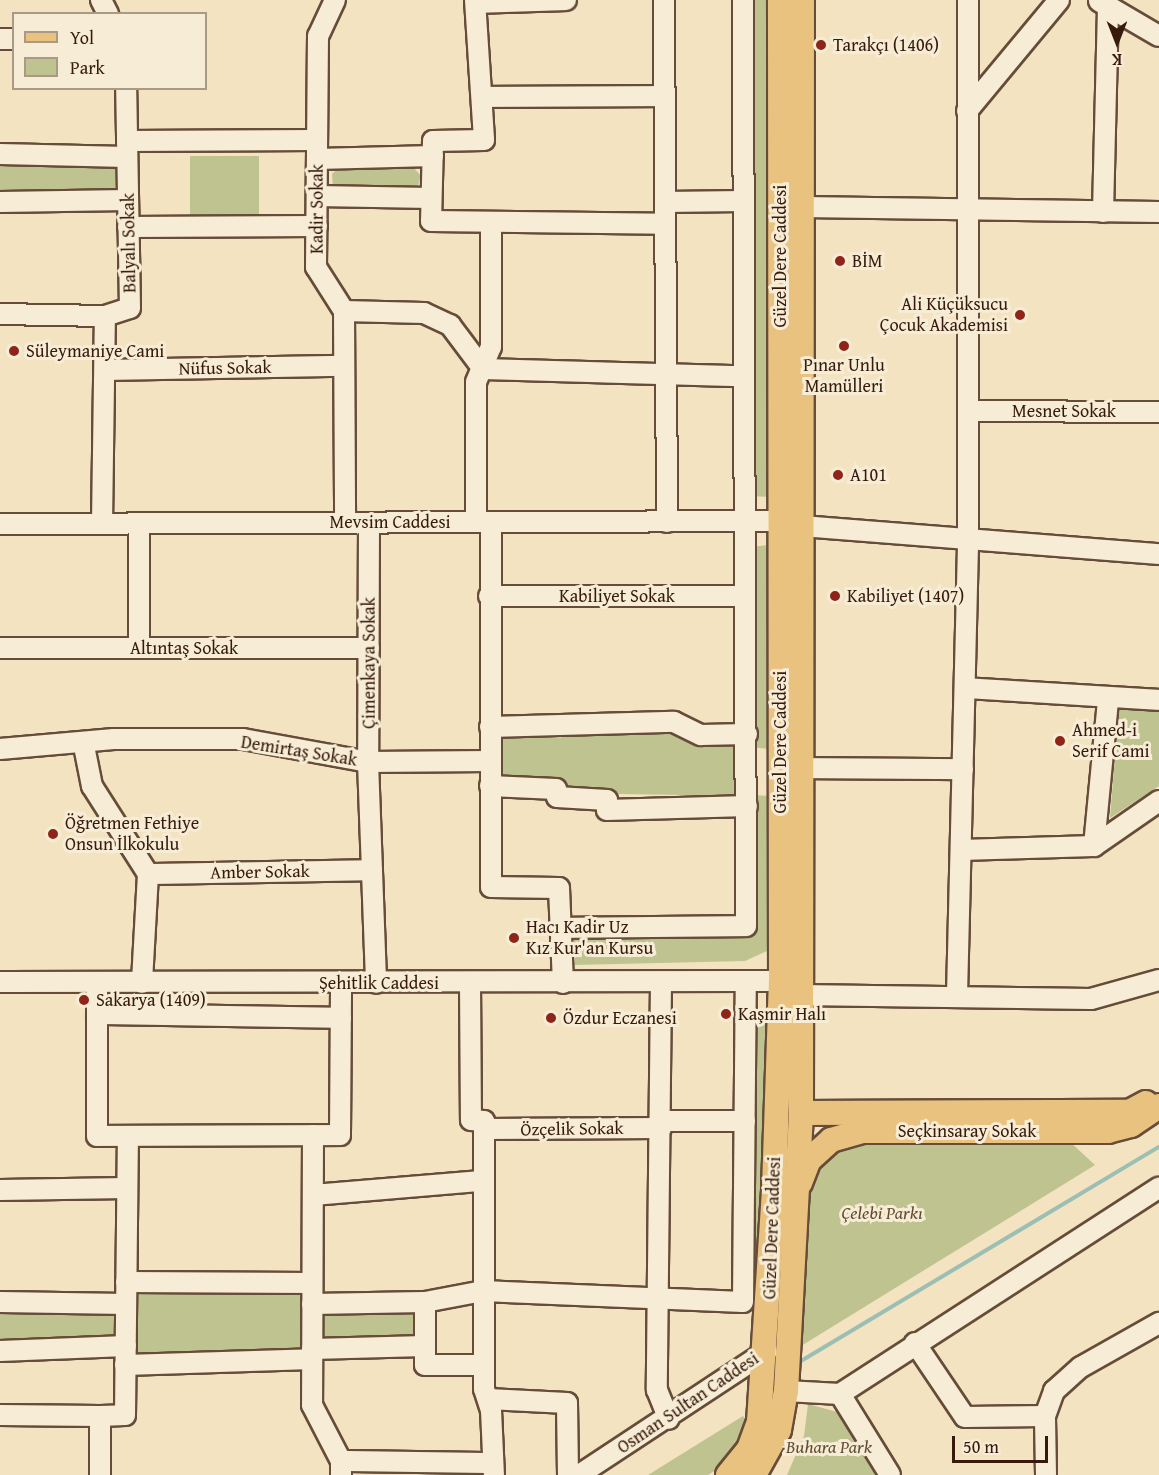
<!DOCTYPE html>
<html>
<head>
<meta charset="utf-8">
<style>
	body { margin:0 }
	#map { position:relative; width:1159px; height:1475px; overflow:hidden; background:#f3e3c0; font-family:"Gentium Book Plus",serif }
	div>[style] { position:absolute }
	.green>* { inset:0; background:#bfc390 }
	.stream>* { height:4px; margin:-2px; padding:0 2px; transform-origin:2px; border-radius:2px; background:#9bbeb5 }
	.roads { filter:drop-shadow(2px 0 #664c39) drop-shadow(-2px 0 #664c39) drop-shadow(0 2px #664c39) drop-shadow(0 -2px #664c39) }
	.minor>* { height:20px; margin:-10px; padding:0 10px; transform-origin:10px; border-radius:10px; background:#f7edd6 }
	.major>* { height:24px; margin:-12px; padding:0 12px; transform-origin:12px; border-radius:12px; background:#eac280 }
	.dots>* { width:16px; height:16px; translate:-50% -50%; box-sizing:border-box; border:3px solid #f7edd6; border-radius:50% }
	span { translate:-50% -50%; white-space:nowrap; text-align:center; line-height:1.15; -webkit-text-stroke:6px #f7edd6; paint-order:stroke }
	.poi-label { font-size:18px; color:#371a0c }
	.left { translate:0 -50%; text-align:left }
	.right { translate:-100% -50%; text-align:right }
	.street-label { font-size:18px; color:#371a0c }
	.park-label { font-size:18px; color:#604d34; font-style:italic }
	.legend { position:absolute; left:12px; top:12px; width:195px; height:78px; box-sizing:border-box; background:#f7edd6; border:2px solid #aa9985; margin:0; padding:8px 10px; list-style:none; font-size:18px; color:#371a0c }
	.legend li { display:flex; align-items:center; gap:12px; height:30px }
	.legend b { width:30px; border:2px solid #aa9985 }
	.north { position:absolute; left:1087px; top:12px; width:60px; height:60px; -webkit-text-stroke:4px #f7edd6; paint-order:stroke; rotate:180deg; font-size:16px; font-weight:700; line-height:24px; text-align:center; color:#371a0c }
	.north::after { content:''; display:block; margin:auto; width:21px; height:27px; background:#371a0c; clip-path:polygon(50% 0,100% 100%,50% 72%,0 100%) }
	.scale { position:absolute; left:952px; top:1436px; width:96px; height:27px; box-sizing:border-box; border:3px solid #371a0c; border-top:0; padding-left:8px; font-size:18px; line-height:21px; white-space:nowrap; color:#371a0c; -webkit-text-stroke:4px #f7edd6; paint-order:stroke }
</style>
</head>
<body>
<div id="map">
	<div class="green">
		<div style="clip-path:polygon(753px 0,773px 0,769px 497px,751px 496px)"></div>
		<div style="clip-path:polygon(190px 156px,259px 156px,259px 217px,190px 218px)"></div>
		<div style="clip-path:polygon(0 163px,118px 165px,118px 193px,0 194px)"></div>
		<div style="clip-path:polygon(412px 166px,421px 176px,417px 189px,333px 190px,332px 174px,339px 168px)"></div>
		<div style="clip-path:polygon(768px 545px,769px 749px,752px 747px,752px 547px)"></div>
		<div style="clip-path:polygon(1119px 708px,1159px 711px,1159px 786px,1110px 818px)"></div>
		<div style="clip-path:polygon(675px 728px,743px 741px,743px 796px,561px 793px,500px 781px,499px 736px,561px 738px,562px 729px)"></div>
		<div style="clip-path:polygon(750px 795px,770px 796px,769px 950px,745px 961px,573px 965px,572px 934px,749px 932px)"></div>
		<div style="clip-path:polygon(771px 1011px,761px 1301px,747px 1301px,748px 1013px)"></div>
		<div style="clip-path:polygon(1069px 1141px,1095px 1165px,801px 1346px,810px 1182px,831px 1155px,851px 1143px)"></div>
		<div style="clip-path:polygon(136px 1292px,307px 1293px,306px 1355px,135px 1357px)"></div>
		<div style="clip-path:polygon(419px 1308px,419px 1339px,321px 1342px,320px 1310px)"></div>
		<div style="clip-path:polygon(118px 1313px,119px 1339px,0 1341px,0 1314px)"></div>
		<div style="clip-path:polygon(808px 1404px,841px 1413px,879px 1475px,787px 1475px,804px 1436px)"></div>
		<div style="clip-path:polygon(743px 1416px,750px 1426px,725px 1464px,708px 1475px,648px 1475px)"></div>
	</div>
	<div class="stream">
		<div style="left:801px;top:1361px;width:417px;rotate:-30.9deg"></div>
	</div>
	<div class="roads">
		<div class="minor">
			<div style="left:101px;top:0;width:16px;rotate:63deg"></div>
			<div style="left:335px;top:0;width:40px;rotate:115deg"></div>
			<div style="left:318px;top:36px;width:231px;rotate:90.5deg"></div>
			<div style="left:316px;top:267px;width:52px;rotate:57.5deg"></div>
			<div style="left:344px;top:311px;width:212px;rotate:89.7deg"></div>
			<div style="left:475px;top:0;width:140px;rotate:86.3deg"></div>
			<div style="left:484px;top:140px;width:51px;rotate:178.9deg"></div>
			<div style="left:433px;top:141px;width:80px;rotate:91.4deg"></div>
			<div style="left:431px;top:221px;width:234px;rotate:0.7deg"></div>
			<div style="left:664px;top:0;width:522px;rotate:89.67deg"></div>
			<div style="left:1099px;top:1px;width:69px;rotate:30.3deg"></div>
			<div style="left:476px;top:3px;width:90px;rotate:-1.9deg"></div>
			<div style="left:0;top:39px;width:14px"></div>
			<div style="left:482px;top:97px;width:183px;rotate:-0.3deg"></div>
			<div style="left:967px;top:111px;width:144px;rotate:-50.3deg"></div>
			<div style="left:127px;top:141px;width:190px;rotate:-0.3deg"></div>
			<div style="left:0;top:154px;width:127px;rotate:1.4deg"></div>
			<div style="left:317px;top:159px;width:116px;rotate:-1.5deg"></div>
			<div style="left:317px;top:196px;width:114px;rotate:1deg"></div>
			<div style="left:0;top:202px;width:128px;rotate:-0.9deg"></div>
			<div style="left:665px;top:202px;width:78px;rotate:-0.7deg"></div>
			<div style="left:802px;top:207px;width:357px;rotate:0.8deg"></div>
			<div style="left:1103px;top:212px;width:206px;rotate:-88.6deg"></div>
			<div style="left:128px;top:227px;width:189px;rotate:-0.3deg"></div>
			<div style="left:344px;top:311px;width:80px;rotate:1.4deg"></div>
			<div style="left:424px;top:313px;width:29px;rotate:25deg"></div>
			<div style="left:450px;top:325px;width:55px;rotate:53.1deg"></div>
			<div style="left:483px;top:369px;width:258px;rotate:1.6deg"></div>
			<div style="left:0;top:314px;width:105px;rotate:1.1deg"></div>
			<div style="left:105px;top:370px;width:239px;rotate:-1deg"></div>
			<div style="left:968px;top:411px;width:191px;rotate:0.3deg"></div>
			<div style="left:476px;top:522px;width:140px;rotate:-90deg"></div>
			<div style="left:476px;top:382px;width:38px;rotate:-67deg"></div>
			<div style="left:491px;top:347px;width:125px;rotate:-90deg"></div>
			<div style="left:491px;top:522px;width:365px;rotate:90deg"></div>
			<div style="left:491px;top:887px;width:68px;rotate:0.8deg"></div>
			<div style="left:559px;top:888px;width:95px;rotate:87.6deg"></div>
			<div style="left:369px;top:523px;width:239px;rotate:90.2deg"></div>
			<div style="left:368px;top:762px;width:221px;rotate:87.9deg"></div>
			<div style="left:0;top:524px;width:780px;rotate:-0.22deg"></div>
			<div style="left:102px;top:524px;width:208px;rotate:-89.2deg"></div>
			<div style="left:105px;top:316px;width:26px;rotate:-18deg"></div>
			<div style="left:130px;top:308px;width:220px;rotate:-91deg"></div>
			<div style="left:802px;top:526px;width:358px;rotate:4.5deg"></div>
			<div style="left:489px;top:596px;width:256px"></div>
			<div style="left:0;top:648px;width:369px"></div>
			<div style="left:139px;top:648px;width:124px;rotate:-90deg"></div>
			<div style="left:965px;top:688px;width:194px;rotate:3.5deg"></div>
			<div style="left:490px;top:727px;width:184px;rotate:-1.6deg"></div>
			<div style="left:674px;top:722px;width:30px;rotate:26deg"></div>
			<div style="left:701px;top:735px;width:46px;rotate:-1.2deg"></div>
			<div style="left:84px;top:746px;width:41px;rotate:78.7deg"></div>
			<div style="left:92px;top:786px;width:104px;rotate:57.5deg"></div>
			<div style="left:148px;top:874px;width:109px;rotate:93.2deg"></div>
			<div style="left:0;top:749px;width:114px;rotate:-5deg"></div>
			<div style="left:114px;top:739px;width:129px"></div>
			<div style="left:243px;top:739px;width:127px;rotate:10.4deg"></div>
			<div style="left:368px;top:762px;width:122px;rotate:-0.5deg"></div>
			<div style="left:801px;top:768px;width:162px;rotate:0.4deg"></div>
			<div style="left:490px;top:786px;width:66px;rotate:2.6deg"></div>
			<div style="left:556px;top:789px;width:8px;rotate:83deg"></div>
			<div style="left:557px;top:797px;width:50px;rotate:3.4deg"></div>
			<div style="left:607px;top:800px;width:10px;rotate:90deg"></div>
			<div style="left:607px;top:810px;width:140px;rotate:-1.6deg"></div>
			<div style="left:1094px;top:846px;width:146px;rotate:-84.5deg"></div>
			<div style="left:961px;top:850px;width:133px;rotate:-1.7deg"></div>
			<div style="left:1094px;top:846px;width:79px;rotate:-34.7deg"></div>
			<div style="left:148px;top:874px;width:224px;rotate:-1deg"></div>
			<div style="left:561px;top:928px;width:185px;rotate:-0.6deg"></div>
			<div style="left:746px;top:926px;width:926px;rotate:-90.19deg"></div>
			<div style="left:0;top:982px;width:759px;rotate:-0.08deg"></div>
			<div style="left:759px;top:981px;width:22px"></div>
			<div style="left:781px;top:981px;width:24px;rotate:36deg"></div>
			<div style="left:800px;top:995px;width:291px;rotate:0.8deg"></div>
			<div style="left:1091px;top:999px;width:71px;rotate:-15.6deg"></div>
			<div style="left:97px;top:982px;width:154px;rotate:90deg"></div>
			<div style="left:97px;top:1136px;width:243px;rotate:-0.2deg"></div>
			<div style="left:340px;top:1135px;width:151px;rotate:-89.6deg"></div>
			<div style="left:661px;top:982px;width:408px;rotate:90.6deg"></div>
			<div style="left:657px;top:1390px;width:31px;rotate:68deg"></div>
			<div style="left:470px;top:983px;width:137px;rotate:89.6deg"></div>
			<div style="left:471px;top:1120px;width:13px;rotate:4deg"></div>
			<div style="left:484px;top:1121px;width:268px;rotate:90deg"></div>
			<div style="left:484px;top:1389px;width:22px;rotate:72deg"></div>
			<div style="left:491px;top:1410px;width:65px;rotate:87.4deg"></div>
			<div style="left:957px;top:995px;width:456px;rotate:-88.6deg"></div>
			<div style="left:968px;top:539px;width:539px;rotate:-90deg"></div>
			<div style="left:97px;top:1014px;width:244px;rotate:0.9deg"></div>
			<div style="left:661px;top:1121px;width:84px"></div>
			<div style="left:484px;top:1129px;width:177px;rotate:-0.3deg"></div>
			<div style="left:313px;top:1135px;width:270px;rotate:90.2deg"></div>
			<div style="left:312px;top:1405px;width:63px;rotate:62.6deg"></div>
			<div style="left:341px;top:1461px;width:14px;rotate:90deg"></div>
			<div style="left:0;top:1190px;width:127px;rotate:-0.9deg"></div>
			<div style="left:313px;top:1195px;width:169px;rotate:-4.8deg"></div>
			<div style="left:126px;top:1282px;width:186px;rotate:0.3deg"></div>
			<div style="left:0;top:1302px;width:126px;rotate:0.9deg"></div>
			<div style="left:312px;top:1304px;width:113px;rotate:-1deg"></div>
			<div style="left:425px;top:1302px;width:59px;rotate:-10.7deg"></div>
			<div style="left:483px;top:1291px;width:260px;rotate:2.4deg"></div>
			<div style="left:743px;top:1302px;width:321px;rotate:-89.5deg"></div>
			<div style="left:915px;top:1343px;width:89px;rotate:56deg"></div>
			<div style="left:965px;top:1417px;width:80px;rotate:-0.7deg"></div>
			<div style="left:425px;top:1346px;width:19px;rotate:90deg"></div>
			<div style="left:425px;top:1365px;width:59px"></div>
			<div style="left:312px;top:1349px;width:113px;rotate:-1.5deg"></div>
			<div style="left:425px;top:1346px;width:44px;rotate:-90deg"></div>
			<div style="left:0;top:1351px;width:126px;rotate:-2.3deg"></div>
			<div style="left:125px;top:1365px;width:187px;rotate:-1.8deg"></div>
			<div style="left:786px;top:1391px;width:54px;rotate:3.2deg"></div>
			<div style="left:840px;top:1394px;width:95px;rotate:58.3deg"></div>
			<div style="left:840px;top:1394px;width:380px;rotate:-32.9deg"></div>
			<div style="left:488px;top:1399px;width:79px;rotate:2.9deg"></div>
			<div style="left:567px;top:1403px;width:72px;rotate:89.2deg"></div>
			<div style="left:0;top:1415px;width:100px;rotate:0.6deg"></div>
			<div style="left:341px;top:1461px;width:152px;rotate:0.8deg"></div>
			<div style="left:100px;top:1475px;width:59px;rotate:-90deg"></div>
			<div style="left:100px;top:1416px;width:25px;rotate:-2deg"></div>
			<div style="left:125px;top:1415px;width:279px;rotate:-89.4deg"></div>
			<div style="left:579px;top:1475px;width:225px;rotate:-33.4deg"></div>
			<div style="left:1046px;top:1475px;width:59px;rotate:-91deg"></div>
			<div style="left:1045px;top:1416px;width:27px;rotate:-70deg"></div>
			<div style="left:1054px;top:1391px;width:36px;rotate:-42deg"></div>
			<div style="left:1081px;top:1367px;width:90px;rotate:-29.4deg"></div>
		</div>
		<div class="major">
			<div style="left:801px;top:1113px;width:328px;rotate:-0.2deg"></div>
			<div style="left:1129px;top:1112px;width:19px;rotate:-28deg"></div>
			<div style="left:800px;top:1183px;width:25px;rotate:-69deg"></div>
			<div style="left:809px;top:1160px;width:30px;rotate:-42deg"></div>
			<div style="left:831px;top:1140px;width:32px;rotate:-16deg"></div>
			<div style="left:862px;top:1131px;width:246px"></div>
			<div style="left:1108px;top:1131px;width:24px;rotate:-15deg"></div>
			<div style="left:1131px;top:1125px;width:34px;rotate:-34deg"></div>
			<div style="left:728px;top:1475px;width:33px;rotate:-51deg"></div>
			<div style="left:749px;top:1449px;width:29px;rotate:-70deg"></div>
			<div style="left:759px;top:1422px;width:233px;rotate:-86.3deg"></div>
			<div style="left:774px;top:1189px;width:208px;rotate:-88.1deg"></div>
			<div style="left:781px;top:981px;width:981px;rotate:-90.06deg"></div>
			<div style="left:754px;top:1475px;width:51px;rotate:-60.9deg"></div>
			<div style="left:779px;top:1430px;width:40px;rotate:-80deg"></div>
			<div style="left:786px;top:1391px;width:278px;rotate:-86.9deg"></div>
			<div style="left:801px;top:1113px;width:1113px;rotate:-89.95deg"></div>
		</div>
	</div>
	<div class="dots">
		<div style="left:821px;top:45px;background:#8f2418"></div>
		<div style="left:840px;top:261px;background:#8f2418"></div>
		<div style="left:1020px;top:315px;background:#8f2418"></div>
		<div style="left:844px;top:346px;background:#8f2418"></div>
		<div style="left:14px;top:351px;background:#8f2418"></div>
		<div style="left:838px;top:475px;background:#8f2418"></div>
		<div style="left:835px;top:596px;background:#8f2418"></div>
		<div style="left:1060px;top:741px;background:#8f2418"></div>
		<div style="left:53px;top:834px;background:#8f2418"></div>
		<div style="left:514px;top:938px;background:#8f2418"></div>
		<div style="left:84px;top:1000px;background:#8f2418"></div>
		<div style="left:726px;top:1014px;background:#8f2418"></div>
		<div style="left:551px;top:1018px;background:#8f2418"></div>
	</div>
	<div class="poi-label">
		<span class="left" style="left:833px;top:45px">Tarakçı (1406)</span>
		<span class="left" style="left:852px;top:261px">BİM</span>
		<span class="right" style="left:1008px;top:315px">Ali Küçüksucu<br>Çocuk Akademisi</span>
		<span class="left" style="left:26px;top:351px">Süleymaniye Cami</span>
		<span style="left:844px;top:376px">Pınar Unlu<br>Mamülleri</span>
		<span class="left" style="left:850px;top:475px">A101</span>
		<span class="left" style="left:847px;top:596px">Kabiliyet (1407)</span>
		<span class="left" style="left:1072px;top:741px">Ahmed-i<br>Serif Cami</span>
		<span class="left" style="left:65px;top:834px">Öğretmen Fethiye<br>Onsun İlkokulu</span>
		<span class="left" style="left:526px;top:938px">Hacı Kadir Uz<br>Kız Kur'an Kursu</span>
		<span class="left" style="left:96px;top:1000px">Sakarya (1409)</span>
		<span class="left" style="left:738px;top:1014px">Kaşmir Halı</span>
		<span class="left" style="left:563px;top:1018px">Özdur Eczanesi</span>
	</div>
	<div class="street-label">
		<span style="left:317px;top:209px;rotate:-90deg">Kadir Sokak</span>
		<span style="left:129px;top:243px;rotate:-91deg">Balyalı Sokak</span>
		<span style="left:780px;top:256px;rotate:-90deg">Güzel Dere Caddesi</span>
		<span style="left:225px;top:368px;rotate:-1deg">Nüfus Sokak</span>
		<span style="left:1064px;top:411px">Mesnet Sokak</span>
		<span style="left:390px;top:522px">Mevsim Caddesi</span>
		<span style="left:617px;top:596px">Kabiliyet Sokak</span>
		<span style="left:184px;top:648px">Altıntaş Sokak</span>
		<span style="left:369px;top:663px;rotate:-90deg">Çimenkaya Sokak</span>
		<span style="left:780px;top:742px;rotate:-90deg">Güzel Dere Caddesi</span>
		<span style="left:299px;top:751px;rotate:9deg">Demirtaş Sokak</span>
		<span style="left:260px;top:872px;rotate:-1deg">Amber Sokak</span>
		<span style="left:379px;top:983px">Şehitlik Caddesi</span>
		<span style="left:572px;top:1129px;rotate:-1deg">Özçelik Sokak</span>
		<span style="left:967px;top:1131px">Seçkinsaray Sokak</span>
		<span style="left:772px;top:1228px;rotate:-88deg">Güzel Dere Caddesi</span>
		<span style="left:688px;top:1403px;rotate:-34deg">Osman Sultan Caddesi</span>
	</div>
	<div class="park-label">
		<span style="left:882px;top:1213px">Çelebi Parkı</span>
		<span style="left:829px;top:1447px">Buhara Park</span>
	</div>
	<ul class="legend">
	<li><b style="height:8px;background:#eac280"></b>Yol</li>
	<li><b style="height:16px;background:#bfc390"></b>Park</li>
	</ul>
	<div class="north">K</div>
	<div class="scale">50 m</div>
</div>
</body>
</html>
